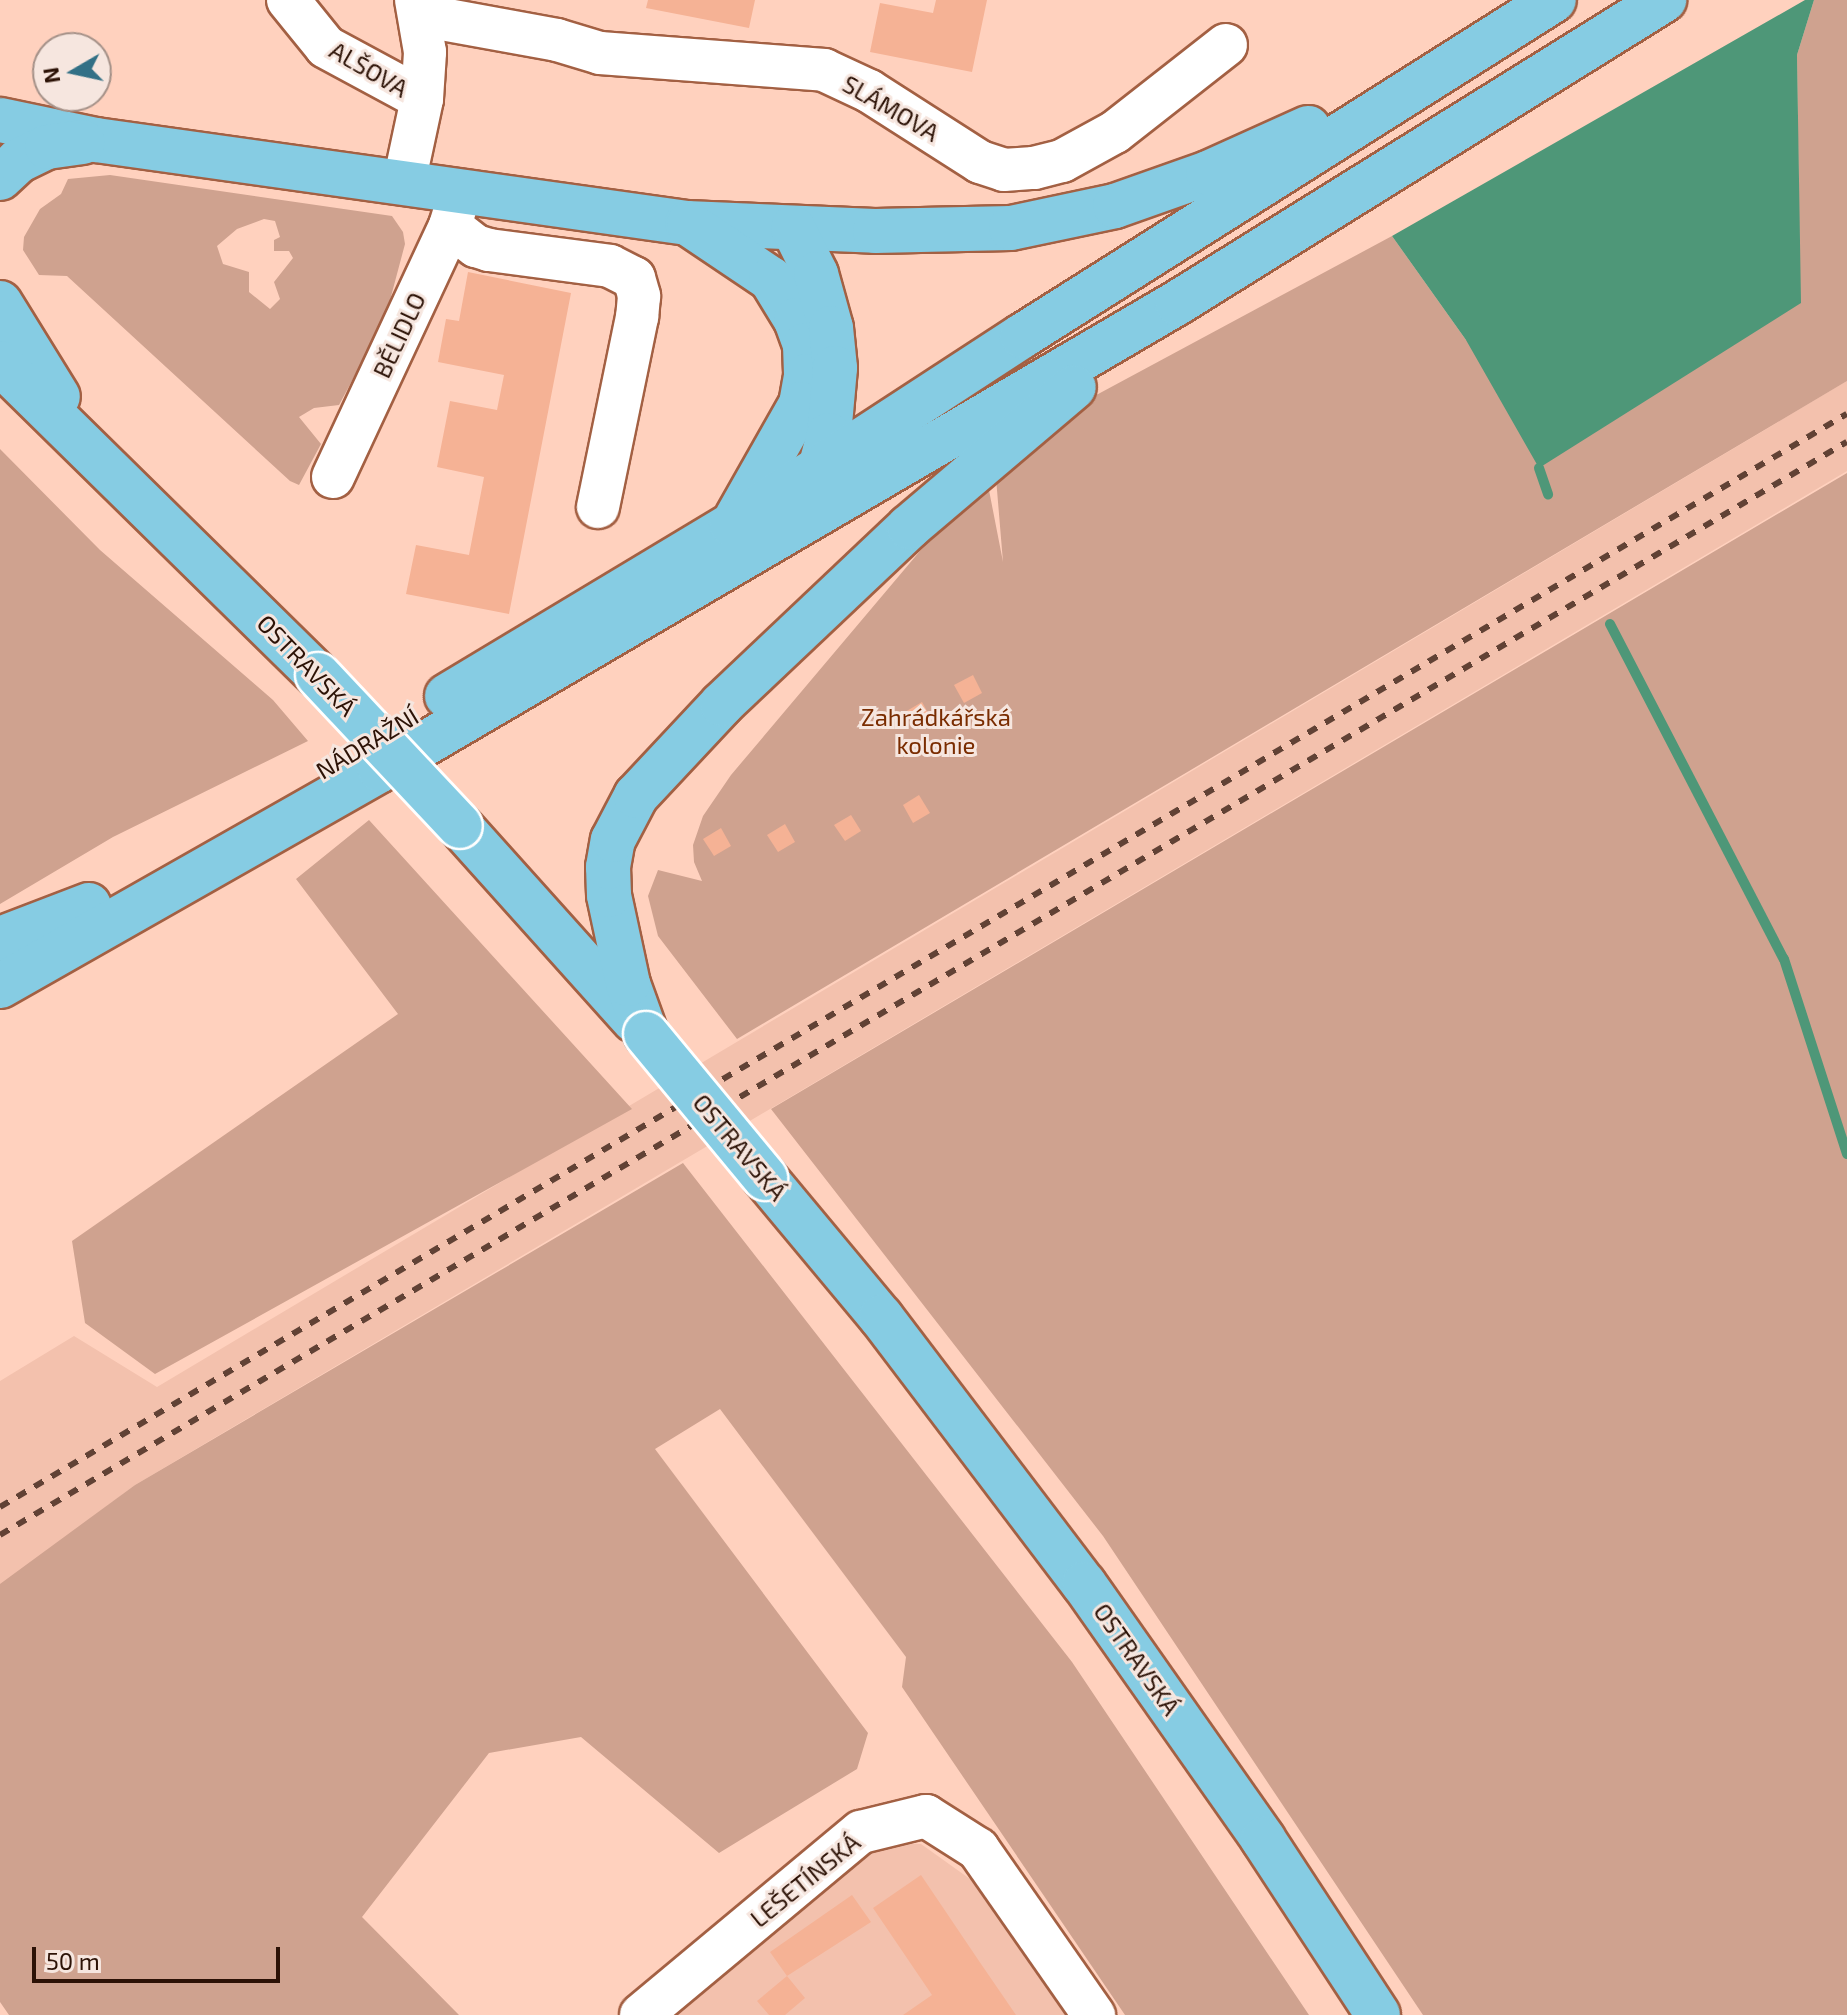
<!DOCTYPE html>
<html>
<head>
<meta charset="utf-8">
<style>
	body { margin:0 }
	#map { position:relative; width:1847px; height:2015px; overflow:hidden; background:#ffd1be; font-family:"Exo 2",sans-serif }
	div>[style] { position:absolute }
	.built>* { inset:0; background:#f3c1ad }
	.green>* { inset:0; background:#cfa28f }
	.water>* { inset:0; background:#4e9778 }
	.stream>* { height:10px; margin:-5px; padding:0 5px; transform-origin:5px; border-radius:5px; background:#4e9778 }
	.building>* { inset:0; background:#f5b295 }
	.roads { filter:drop-shadow(2px 0 #a36043) drop-shadow(-2px 0 #a36043) drop-shadow(0 2px #a36043) drop-shadow(0 -2px #a36043) }
	.minor>* { height:42px; margin:-21px; padding:0 21px; transform-origin:21px; border-radius:21px; background:#fff }
	.major>* { height:44px; margin:-22px; padding:0 22px; transform-origin:22px; border-radius:22px; background:#86cce3 }
	.rail>* { height:6px; margin-top:-3px; transform-origin:0; background:repeating-linear-gradient(90deg,#614235 0 10px,transparent 0 20px) }
	.bridges { filter:drop-shadow(2px 0 #fff) drop-shadow(-2px 0 #fff) drop-shadow(0 2px #fff) drop-shadow(0 -2px #fff) }
	.major-bridge>* { height:44px; margin:-22px; padding:0 22px; transform-origin:22px; border-radius:22px; background:#86cce3 }
	span { translate:-50% -50%; white-space:nowrap; text-align:center; line-height:1.15; -webkit-text-stroke:6px #f6e6df; paint-order:stroke }
	.street-label { font-size:24px; color:#2c1206 }
	.park-label { font-size:24px; color:#7a2c00 }
	.north { position:absolute; left:32px; top:32px; width:80px; height:80px; box-sizing:border-box; background:#f6e6df; border:2px solid #a59188; border-radius:50%; rotate:261deg; font-size:22px; font-weight:700; line-height:32px; text-align:center; color:#2c1206 }
	.north::after { content:''; display:block; margin:auto; width:28px; height:36px; background:#327086; clip-path:polygon(50% 0,100% 100%,50% 72%,0 100%) }
	.scale { position:absolute; left:32px; top:1947px; width:248px; height:36px; box-sizing:border-box; border:4px solid #2c1206; border-top:0; padding-left:10px; font-size:24px; line-height:28px; white-space:nowrap; color:#2c1206; -webkit-text-stroke:6px #f6e6df; paint-order:stroke }
</style>
</head>
<body>
<div id="map">
	<div class="built">
		<div style="clip-path:polygon(1847px 381px,1847px 471px,135px 1485px,0 1586px,0 1381px,74px 1336px,157px 1387px)"></div>
		<div style="clip-path:polygon(872px 1843px,921px 1844px,991px 1894px,1075px 2015px,678px 2015px)"></div>
	</div>
	<div class="green">
		<div style="clip-path:polygon(1814px 0,1847px 0,1847px 381px,737px 1039px,658px 936px,648px 896px,658px 870px,702px 881px,694px 862px,693px 845px,703px 816px,731px 775px,920px 551px,988px 485px,1003px 562px,996px 478px,1061px 414px,1392px 236px,1466px 340px,1800px 303px,1797px 55px)"></div>
		<div style="clip-path:polygon(evenodd,110px 175px,392px 216px,403px 232px,405px 244px,385px 319px,339px 405px,314px 408px,299px 417px,321px 444px,299px 485px,290px 481px,67px 276px,39px 275px,23px 250px,24px 237px,40px 209px,61px 194px,68px 179px,110px 175px,264px 219px,275px 221px,280px 237px,274px 240px,274px 251px,289px 251px,293px 258px,274px 282px,280px 299px,270px 309px,249px 292px,249px 272px,223px 264px,217px 246px,237px 229px,264px 219px)"></div>
		<div style="clip-path:polygon(0 449px,100px 550px,273px 700px,308px 741px,113px 837px,0 904px)"></div>
		<div style="clip-path:polygon(1847px 473px,1847px 2015px,1423px 2015px,1103px 1536px,771px 1109px)"></div>
		<div style="clip-path:polygon(369px 820px,632px 1109px,155px 1374px,85px 1323px,72px 1241px,398px 1014px,296px 879px)"></div>
		<div style="clip-path:polygon(683px 1163px,1072px 1662px,1309px 2015px,1125px 2015px,902px 1687px,906px 1657px,720px 1409px,655px 1449px,868px 1733px,857px 1769px,719px 1853px,581px 1737px,489px 1753px,362px 1917px,459px 2015px,9px 2015px,0 2002px,0 1584px,135px 1485px)"></div>
	</div>
	<div class="water">
		<div style="clip-path:polygon(1805px 0,1814px 0,1797px 55px,1801px 303px,1539px 468px,1466px 340px,1392px 236px)"></div>
	</div>
	<div class="stream">
		<div style="left:1539px;top:468px;width:28px;rotate:71deg"></div>
		<div style="left:1610px;top:624px;width:377px;rotate:62.6deg"></div>
		<div style="left:1784px;top:959px;width:205px;rotate:72.1deg"></div>
	</div>
	<div class="building">
		<div style="clip-path:polygon(648px 0,755px 0,749px 28px,646px 8px)"></div>
		<div style="clip-path:polygon(936px 0,987px 0,972px 72px,870px 52px,880px 3px,933px 13px)"></div>
		<div style="clip-path:polygon(468px 272px,571px 293px,509px 614px,406px 594px,416px 545px,469px 555px,484px 477px,437px 467px,450px 401px,497px 410px,504px 375px,438px 362px,446px 319px,459px 321px)"></div>
		<div style="clip-path:polygon(973px 675px,982px 693px,964px 703px,954px 685px)"></div>
		<div style="clip-path:polygon(922px 702px,932px 720px,915px 729px,905px 712px)"></div>
		<div style="clip-path:polygon(919px 795px,930px 813px,913px 823px,903px 805px)"></div>
		<div style="clip-path:polygon(851px 815px,861px 831px,845px 841px,834px 825px)"></div>
		<div style="clip-path:polygon(785px 824px,795px 842px,778px 852px,767px 835px)"></div>
		<div style="clip-path:polygon(721px 828px,731px 846px,714px 856px,703px 839px)"></div>
		<div style="clip-path:polygon(921px 1875px,979px 1961px,1016px 2015px,903px 2015px,932px 1995px,873px 1908px)"></div>
		<div style="clip-path:polygon(852px 1895px,871px 1922px,787px 1976px,805px 1998px,785px 2015px,769px 2015px,757px 2001px,787px 1976px,770px 1952px)"></div>
	</div>
	<div class="roads">
		<div class="minor">
			<div style="left:288px;top:0;width:60px;rotate:51deg"></div>
			<div style="left:326px;top:47px;width:109px;rotate:28.4deg"></div>
			<div style="left:420px;top:15px;width:139px;rotate:10.3deg"></div>
			<div style="left:557px;top:40px;width:45px;rotate:16.8deg"></div>
			<div style="left:600px;top:53px;width:225px;rotate:4.3deg"></div>
			<div style="left:824px;top:70px;width:50px;rotate:25deg"></div>
			<div style="left:869px;top:91px;width:132px;rotate:32.6deg"></div>
			<div style="left:980px;top:162px;width:25px;rotate:18deg"></div>
			<div style="left:1004px;top:170px;width:30px;rotate:-4deg"></div>
			<div style="left:1034px;top:168px;width:29px;rotate:-14deg"></div>
			<div style="left:1062px;top:161px;width:60px;rotate:-28.7deg"></div>
			<div style="left:1115px;top:132px;width:141px;rotate:-38.1deg"></div>
			<div style="left:404px;top:183px;width:86px;rotate:-77.9deg"></div>
			<div style="left:422px;top:99px;width:47px;rotate:-86.3deg"></div>
			<div style="left:425px;top:52px;width:53px;rotate:-99.8deg"></div>
			<div style="left:450px;top:226px;width:33px;rotate:38deg"></div>
			<div style="left:476px;top:246px;width:14px;rotate:17deg"></div>
			<div style="left:489px;top:250px;width:122px;rotate:7.5deg"></div>
			<div style="left:610px;top:266px;width:27px;rotate:27deg"></div>
			<div style="left:634px;top:278px;width:19px;rotate:74deg"></div>
			<div style="left:639px;top:296px;width:21px;rotate:95deg"></div>
			<div style="left:637px;top:317px;width:194px;rotate:101.6deg"></div>
			<div style="left:333px;top:477px;width:277px;rotate:-65deg"></div>
			<div style="left:450px;top:226px;width:27px;rotate:-73deg"></div>
			<div style="left:641px;top:2015px;width:286px;rotate:-39.8deg"></div>
			<div style="left:861px;top:1832px;width:67px;rotate:-13.8deg"></div>
			<div style="left:926px;top:1816px;width:62px;rotate:32.4deg"></div>
			<div style="left:978px;top:1849px;width:203px;rotate:55.1deg"></div>
		</div>
		<div class="major">
			<div style="left:0;top:120px;width:98px;rotate:11.8deg"></div>
			<div style="left:96px;top:140px;width:597px;rotate:7.99deg"></div>
			<div style="left:687px;top:223px;width:188px;rotate:2.4deg"></div>
			<div style="left:875px;top:231px;width:136px;rotate:-1.3deg"></div>
			<div style="left:1011px;top:228px;width:106px;rotate:-11.9deg"></div>
			<div style="left:1115px;top:206px;width:99px;rotate:-19.5deg"></div>
			<div style="left:1208px;top:173px;width:110px;rotate:-24.2deg"></div>
			<div style="left:0;top:178px;width:25px;rotate:-43deg"></div>
			<div style="left:18px;top:161px;width:32px;rotate:-26deg"></div>
			<div style="left:47px;top:147px;width:36px;rotate:-8deg"></div>
			<div style="left:689px;top:224px;width:99px;rotate:33.9deg"></div>
			<div style="left:771px;top:279px;width:48px;rotate:58.6deg"></div>
			<div style="left:796px;top:320px;width:27px;rotate:70deg"></div>
			<div style="left:805px;top:345px;width:31px;rotate:88deg"></div>
			<div style="left:806px;top:376px;width:28px;rotate:100deg"></div>
			<div style="left:801px;top:404px;width:130px;rotate:119.5deg"></div>
			<div style="left:793px;top:228px;width:51px;rotate:63.4deg"></div>
			<div style="left:816px;top:274px;width:56px;rotate:74.5deg"></div>
			<div style="left:831px;top:328px;width:40px;rotate:84.3deg"></div>
			<div style="left:835px;top:368px;width:67px;rotate:95.1deg"></div>
			<div style="left:829px;top:435px;width:35px;rotate:105deg"></div>
			<div style="left:820px;top:469px;width:14px;rotate:124deg"></div>
			<div style="left:0;top:303px;width:110px;rotate:58.3deg"></div>
			<div style="left:0;top:363px;width:445px;rotate:44.5deg"></div>
			<div style="left:447px;top:696px;width:332px;rotate:-31deg"></div>
			<div style="left:732px;top:525px;width:346px;rotate:-33.1deg"></div>
			<div style="left:1022px;top:336px;width:629px;rotate:-32.28deg"></div>
			<div style="left:460px;top:826px;width:261px;rotate:48.1deg"></div>
			<div style="left:0;top:939px;width:95px;rotate:-20.9deg"></div>
			<div style="left:0;top:986px;width:437px;rotate:-29.6deg"></div>
			<div style="left:380px;top:770px;width:924px;rotate:-30.37deg"></div>
			<div style="left:1177px;top:303px;width:574px;rotate:-31.89deg"></div>
			<div style="left:646px;top:1034px;width:53px;rotate:-109.8deg"></div>
			<div style="left:628px;top:984px;width:91px;rotate:-102.1deg"></div>
			<div style="left:609px;top:895px;width:28px;rotate:-92deg"></div>
			<div style="left:608px;top:867px;width:27px;rotate:-80deg"></div>
			<div style="left:613px;top:840px;width:50px;rotate:-62.4deg"></div>
			<div style="left:636px;top:796px;width:126px;rotate:-46.9deg"></div>
			<div style="left:722px;top:704px;width:257px;rotate:-43.4deg"></div>
			<div style="left:909px;top:527px;width:216px;rotate:-40.3deg"></div>
			<div style="left:765px;top:1178px;width:181px;rotate:50.2deg"></div>
			<div style="left:881px;top:1317px;width:335px;rotate:52.8deg"></div>
			<div style="left:1084px;top:1584px;width:312px;rotate:54.9deg"></div>
			<div style="left:1263px;top:1839px;width:210px;rotate:56.8deg"></div>
		</div>
	</div>
	<div class="rail">
		<div style="left:0;top:1507px;width:2146px;rotate:-30.62deg"></div>
		<div style="left:0;top:1535px;width:2146px;rotate:-30.62deg"></div>
	</div>
	<div class="bridges">
		<div class="major-bridge">
			<div style="left:318px;top:675px;width:207px;rotate:46.8deg"></div>
			<div style="left:646px;top:1034px;width:187px;rotate:50.4deg"></div>
		</div>
	</div>
	<div class="street-label">
		<span style="left:369px;top:69px;rotate:30deg">ALŠOVA</span>
		<span style="left:891px;top:108px;rotate:30deg">SLÁMOVA</span>
		<span style="left:399px;top:335px;rotate:-65deg">BĚLIDLO</span>
		<span style="left:307px;top:665px;rotate:46deg">OSTRAVSKÁ</span>
		<span style="left:367px;top:743px;rotate:-31deg">NÁDRAŽNÍ</span>
		<span style="left:740px;top:1147px;rotate:50deg">OSTRAVSKÁ</span>
		<span style="left:1137px;top:1659px;rotate:55deg">OSTRAVSKÁ</span>
		<span style="left:805px;top:1880px;rotate:-39deg">LEŠETÍNSKÁ</span>
	</div>
	<div class="park-label">
		<span style="left:936px;top:731px">Zahrádkářská<br>kolonie</span>
	</div>
	<div class="north">N</div>
	<div class="scale">50 m</div>
</div>
</body>
</html>
